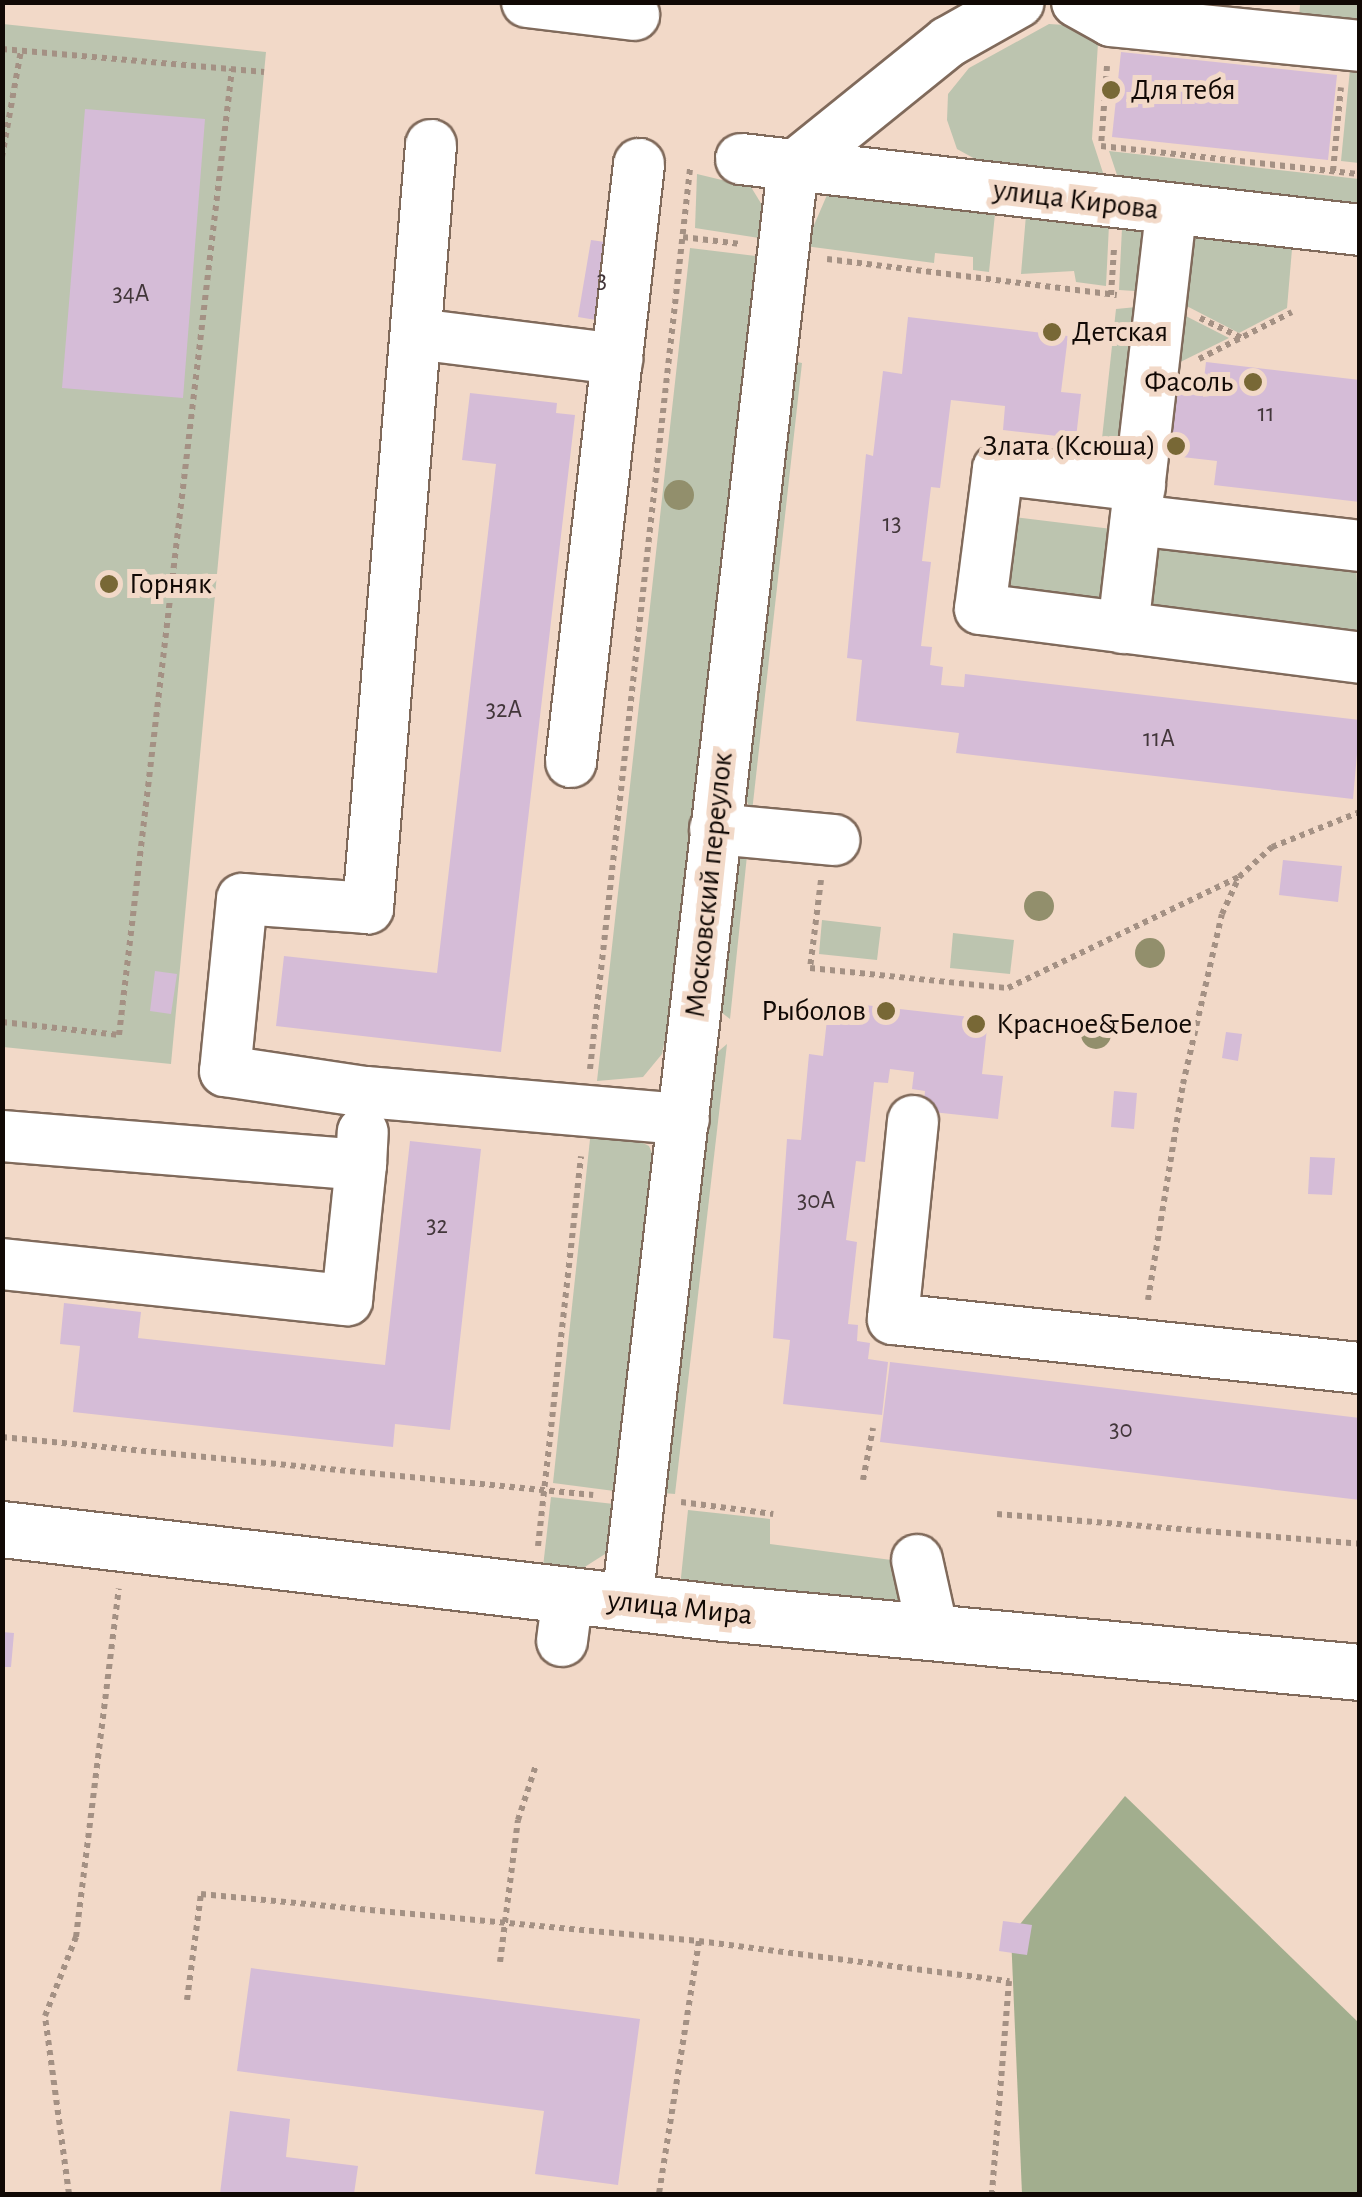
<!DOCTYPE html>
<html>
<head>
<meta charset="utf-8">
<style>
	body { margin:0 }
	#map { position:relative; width:1362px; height:2197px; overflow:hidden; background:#f2d9c8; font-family:"Alegreya Sans",sans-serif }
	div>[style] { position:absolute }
	.green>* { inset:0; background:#bcc4af }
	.forest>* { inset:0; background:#a2ae8e }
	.building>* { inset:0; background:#d5bcd7 }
	.path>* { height:6px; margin-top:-3px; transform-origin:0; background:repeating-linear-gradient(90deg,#a49184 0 5px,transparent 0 10px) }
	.roads { filter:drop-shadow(2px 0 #806a5b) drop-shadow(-2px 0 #806a5b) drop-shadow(0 2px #806a5b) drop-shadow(0 -2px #806a5b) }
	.minor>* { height:50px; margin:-25px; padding:0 25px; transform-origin:25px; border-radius:25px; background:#fff }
	.major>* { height:55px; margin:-27.5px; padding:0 27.5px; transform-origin:27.5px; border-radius:27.5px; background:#fff }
	.trees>* { width:30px; height:30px; margin:-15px; border-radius:50%; background:#928f6c }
	.dots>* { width:28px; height:28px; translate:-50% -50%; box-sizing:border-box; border:5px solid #f2d9c8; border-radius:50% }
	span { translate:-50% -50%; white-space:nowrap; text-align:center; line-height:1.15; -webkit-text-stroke:10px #f2d9c8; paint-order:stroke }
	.number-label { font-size:25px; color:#42363a }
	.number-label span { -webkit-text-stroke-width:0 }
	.poi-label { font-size:30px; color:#110905 }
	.left { translate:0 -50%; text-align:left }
	.right { translate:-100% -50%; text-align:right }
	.street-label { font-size:30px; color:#110905 }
	.frame { position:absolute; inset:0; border:5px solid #110905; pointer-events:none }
</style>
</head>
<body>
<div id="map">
	<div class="green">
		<div style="clip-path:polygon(1359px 3px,1359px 34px,1298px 29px,1300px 5px,1281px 4px)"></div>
		<div style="clip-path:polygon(3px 24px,266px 52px,171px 1064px,3px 1047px)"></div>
		<div style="clip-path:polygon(1049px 24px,1099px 27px,1092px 139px,1106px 182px,997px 171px,957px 149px,947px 120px,948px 94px,969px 68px)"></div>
		<div style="clip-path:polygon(1359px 55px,1359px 163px,1341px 161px,1350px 69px)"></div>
		<div style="clip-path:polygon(1109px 151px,1359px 179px,1359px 211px,1120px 184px)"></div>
		<div style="clip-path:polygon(697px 174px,751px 187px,765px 210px,765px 239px,695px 228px)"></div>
		<div style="clip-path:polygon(827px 195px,995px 214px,989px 272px,973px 270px,973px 257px,935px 253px,934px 263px,805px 246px)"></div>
		<div style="clip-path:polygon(1026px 215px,1109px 225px,1106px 286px,1076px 282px,1074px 271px,1021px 274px)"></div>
		<div style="clip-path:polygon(1122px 228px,1143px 232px,1151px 247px,1150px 292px,1119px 290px)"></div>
		<div style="clip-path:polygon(1193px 236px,1292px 249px,1287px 308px,1239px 333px,1173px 299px)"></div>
		<div style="clip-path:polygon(690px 248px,764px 257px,676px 1032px,666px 1034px,662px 1054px,643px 1077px,597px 1081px)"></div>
		<div style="clip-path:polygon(1147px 306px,1134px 422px,1117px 448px,1100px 457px,1116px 309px)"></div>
		<div style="clip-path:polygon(1172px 309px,1229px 338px,1164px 370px)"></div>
		<div style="clip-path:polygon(791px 361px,802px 363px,752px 812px,742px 791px)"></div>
		<div style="clip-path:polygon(997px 515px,1120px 530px,1100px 604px,1019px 598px,998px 584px)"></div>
		<div style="clip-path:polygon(1153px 537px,1356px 560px,1359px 631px,1152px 610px,1143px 578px)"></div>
		<div style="clip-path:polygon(748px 846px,730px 1019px,717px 1009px,733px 860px)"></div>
		<div style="clip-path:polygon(822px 920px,881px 927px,877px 960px,819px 954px)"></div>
		<div style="clip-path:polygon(953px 933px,1014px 940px,1010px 974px,950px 968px)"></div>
		<div style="clip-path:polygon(727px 1044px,675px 1494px,663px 1493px,713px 1056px)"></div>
		<div style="clip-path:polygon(591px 1130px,623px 1133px,649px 1146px,660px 1172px,622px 1492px,553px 1483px)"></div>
		<div style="clip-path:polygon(551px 1497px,623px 1505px,616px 1547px,580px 1570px,543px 1567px)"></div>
		<div style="clip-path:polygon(688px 1510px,770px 1519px,770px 1544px,899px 1561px,901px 1604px,680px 1587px)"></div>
	</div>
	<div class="forest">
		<div style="clip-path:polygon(1125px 1796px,1359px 2023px,1359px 2194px,1022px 2194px,1011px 1935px)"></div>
	</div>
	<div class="building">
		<div style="clip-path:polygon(1121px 52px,1337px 75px,1328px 160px,1112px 137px)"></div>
		<div style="clip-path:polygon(85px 109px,205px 119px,183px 398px,62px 388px)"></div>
		<div style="clip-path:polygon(591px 240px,626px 245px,614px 323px,578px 317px)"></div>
		<div style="clip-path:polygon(908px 317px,1068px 336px,1061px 392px,1081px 394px,1076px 438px,1003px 430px,1005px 406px,951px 400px,940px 488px,931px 487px,922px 561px,931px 562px,921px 646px,932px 647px,930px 665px,943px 667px,941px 685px,964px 687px,965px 674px,1360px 720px,1353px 799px,956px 753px,959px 733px,856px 721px,862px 660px,847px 658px,866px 454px,873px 456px,883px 371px,902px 374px)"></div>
		<div style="clip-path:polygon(1206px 362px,1360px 380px,1360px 502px,1214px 485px,1217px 461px,1182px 457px,1185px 435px,1170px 433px,1175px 391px,1202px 395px)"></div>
		<div style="clip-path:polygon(470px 393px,557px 403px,556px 413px,575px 415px,501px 1052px,276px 1026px,284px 956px,437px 973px,496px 464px,462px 460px)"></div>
		<div style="clip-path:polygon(1283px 860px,1342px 866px,1338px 902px,1279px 895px)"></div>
		<div style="clip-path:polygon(155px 971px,177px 974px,171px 1014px,150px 1011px)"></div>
		<div style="clip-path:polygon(829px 1001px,988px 1019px,982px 1074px,1003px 1076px,998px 1119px,923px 1111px,925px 1091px,912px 1089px,914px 1072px,890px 1069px,888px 1083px,874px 1082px,865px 1162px,856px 1161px,846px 1240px,857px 1242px,848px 1324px,858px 1325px,857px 1341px,870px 1343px,868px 1359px,888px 1362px,882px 1415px,783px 1404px,790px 1340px,773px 1338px,787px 1139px,801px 1140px,809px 1054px,823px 1056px)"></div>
		<div style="clip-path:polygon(1226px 1032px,1242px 1034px,1238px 1061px,1222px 1058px)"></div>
		<div style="clip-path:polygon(1114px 1091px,1137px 1093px,1134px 1129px,1111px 1127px)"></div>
		<div style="clip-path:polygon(410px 1141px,481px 1149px,450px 1430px,395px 1424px,393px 1447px,73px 1412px,80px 1346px,60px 1344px,64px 1303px,141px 1312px,138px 1338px,385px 1365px)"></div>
		<div style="clip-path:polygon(1310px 1157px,1335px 1158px,1332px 1195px,1308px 1194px)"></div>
		<div style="clip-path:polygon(890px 1362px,1360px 1418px,1360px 1500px,880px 1442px)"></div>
		<div style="clip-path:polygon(2px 1632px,14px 1633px,11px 1667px,2px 1667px)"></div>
		<div style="clip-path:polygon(1003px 1921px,1032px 1925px,1027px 1955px,999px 1951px)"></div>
		<div style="clip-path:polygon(251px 1968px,640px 2019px,618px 2185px,535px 2174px,544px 2111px,237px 2071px)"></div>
		<div style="clip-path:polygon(230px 2111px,290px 2119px,286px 2157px,358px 2166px,354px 2194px,220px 2194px)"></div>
	</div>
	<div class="path">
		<div style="left:2px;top:49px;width:263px;rotate:5deg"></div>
		<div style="left:1107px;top:66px;width:80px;rotate:94.3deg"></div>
		<div style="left:1101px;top:146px;width:261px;rotate:6.2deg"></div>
		<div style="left:2px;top:157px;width:109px;rotate:-79.9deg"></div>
		<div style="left:1333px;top:171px;width:84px;rotate:-84.6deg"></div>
		<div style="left:683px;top:237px;width:58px;rotate:6.9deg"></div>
		<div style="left:827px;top:259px;width:292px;rotate:7.1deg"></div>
		<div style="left:1111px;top:295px;width:47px;rotate:-86.3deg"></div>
		<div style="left:1200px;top:318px;width:47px;rotate:25.5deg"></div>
		<div style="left:1199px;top:359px;width:104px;rotate:-26.8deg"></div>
		<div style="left:821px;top:880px;width:89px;rotate:97.1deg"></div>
		<div style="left:810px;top:968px;width:199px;rotate:5.8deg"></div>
		<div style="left:1008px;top:988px;width:256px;rotate:-25.7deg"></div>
		<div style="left:2px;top:1022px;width:118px;rotate:6.3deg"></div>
		<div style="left:119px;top:1035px;width:973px;rotate:-83.33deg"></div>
		<div style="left:590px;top:1069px;width:906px;rotate:-83.66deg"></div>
		<div style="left:1148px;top:1300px;width:219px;rotate:-80.8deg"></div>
		<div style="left:1183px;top:1084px;width:174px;rotate:-77.1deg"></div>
		<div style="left:1222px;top:914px;width:41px;rotate:-65.3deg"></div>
		<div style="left:1239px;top:877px;width:45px;rotate:-42.3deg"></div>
		<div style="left:1272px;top:847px;width:95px;rotate:-21.7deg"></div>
		<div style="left:2px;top:1437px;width:594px;rotate:5.6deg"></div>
		<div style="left:863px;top:1480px;width:53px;rotate:-79.1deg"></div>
		<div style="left:681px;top:1502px;width:93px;rotate:7.4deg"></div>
		<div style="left:997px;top:1514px;width:364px;rotate:4.7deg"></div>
		<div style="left:538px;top:1546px;width:392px;rotate:-83.7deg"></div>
		<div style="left:699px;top:1941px;width:313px;rotate:7.4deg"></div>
		<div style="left:1009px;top:1981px;width:214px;rotate:94.6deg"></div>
		<div style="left:500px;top:1962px;width:143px;rotate:-82.8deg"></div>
		<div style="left:518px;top:1820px;width:58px;rotate:-71.9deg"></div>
		<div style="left:187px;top:2000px;width:107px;rotate:-82.5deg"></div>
		<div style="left:201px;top:1894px;width:500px;rotate:5.39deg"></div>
		<div style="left:699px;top:1941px;width:256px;rotate:99deg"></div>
		<div style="left:69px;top:2194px;width:180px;rotate:-97.7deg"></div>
		<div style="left:45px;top:2016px;width:85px;rotate:-68.6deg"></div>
		<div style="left:76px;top:1937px;width:351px;rotate:-83deg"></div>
	</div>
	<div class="roads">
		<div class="minor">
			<div style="left:527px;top:2px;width:108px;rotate:6.9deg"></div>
			<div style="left:1077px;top:2px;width:39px;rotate:29deg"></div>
			<div style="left:1111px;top:21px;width:250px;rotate:5.7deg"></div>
			<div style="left:431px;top:145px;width:766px;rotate:94.72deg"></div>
			<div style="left:368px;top:908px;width:126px;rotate:-175.9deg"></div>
			<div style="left:242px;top:899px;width:173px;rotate:95.6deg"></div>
			<div style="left:225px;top:1071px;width:143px;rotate:8.5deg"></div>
			<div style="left:366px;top:1092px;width:319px;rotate:4.9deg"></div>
			<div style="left:741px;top:159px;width:623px;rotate:6.54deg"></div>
			<div style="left:793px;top:167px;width:199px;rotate:-38.9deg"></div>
			<div style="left:948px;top:42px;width:81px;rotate:-29.4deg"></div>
			<div style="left:416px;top:334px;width:203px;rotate:7.1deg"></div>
			<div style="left:1140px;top:486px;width:143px;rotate:-173.2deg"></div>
			<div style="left:998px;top:469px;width:141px;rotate:97.3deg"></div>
			<div style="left:980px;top:609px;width:383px;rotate:7.3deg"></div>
			<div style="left:1136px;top:520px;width:226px;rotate:6.6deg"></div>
			<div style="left:1123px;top:628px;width:421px;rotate:-83.4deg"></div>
			<div style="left:571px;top:762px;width:602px;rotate:-83.51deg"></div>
			<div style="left:715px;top:829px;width:120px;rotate:5.3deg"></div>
			<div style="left:913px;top:1121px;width:199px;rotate:95.8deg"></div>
			<div style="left:893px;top:1319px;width:470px;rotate:6deg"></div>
			<div style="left:2px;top:1136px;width:360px;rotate:4.6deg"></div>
			<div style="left:361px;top:1165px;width:33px;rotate:-87deg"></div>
			<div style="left:2px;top:1264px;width:347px;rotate:6deg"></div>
			<div style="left:347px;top:1300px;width:136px;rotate:-84.1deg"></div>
			<div style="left:917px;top:1560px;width:74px;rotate:77.5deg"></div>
			<div style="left:627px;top:1602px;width:1445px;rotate:-83.4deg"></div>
			<div style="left:562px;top:1641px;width:46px;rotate:-82.6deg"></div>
		</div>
		<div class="major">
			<div style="left:2px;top:1529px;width:727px;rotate:6.64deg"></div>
			<div style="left:724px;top:1613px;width:639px;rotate:5.3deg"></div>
		</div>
	</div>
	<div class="trees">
		<div style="left:679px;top:495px"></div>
		<div style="left:1039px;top:906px"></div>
		<div style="left:1150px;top:953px"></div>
		<div style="left:1096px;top:1034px"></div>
	</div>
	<div class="dots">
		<div style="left:1111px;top:90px;background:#786836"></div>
		<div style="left:1052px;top:332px;background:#786836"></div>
		<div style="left:1253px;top:382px;background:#786836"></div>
		<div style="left:1176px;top:446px;background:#786836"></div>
		<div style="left:109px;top:584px;background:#786836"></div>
		<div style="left:886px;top:1011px;background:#786836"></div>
		<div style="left:976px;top:1024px;background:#786836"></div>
	</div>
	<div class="number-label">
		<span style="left:602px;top:281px">3</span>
		<span style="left:131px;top:294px">34А</span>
		<span style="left:1266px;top:414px">11</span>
		<span style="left:892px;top:524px">13</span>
		<span style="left:504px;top:710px">32А</span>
		<span style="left:1159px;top:739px">11А</span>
		<span style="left:816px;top:1201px">30А</span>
		<span style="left:437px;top:1226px">32</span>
		<span style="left:1121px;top:1430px">30</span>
	</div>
	<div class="poi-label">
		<span class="left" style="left:1131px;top:90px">Для тебя</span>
		<span class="left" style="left:1072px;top:332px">Детская</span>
		<span class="right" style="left:1233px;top:382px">Фасоль</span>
		<span class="right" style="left:1156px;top:446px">Злата (Ксюша)</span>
		<span class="left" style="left:129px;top:584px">Горняк</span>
		<span class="right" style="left:866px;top:1011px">Рыболов</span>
		<span class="left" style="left:996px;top:1024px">Красное&amp;Белое</span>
	</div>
	<div class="street-label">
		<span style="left:1076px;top:200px;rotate:7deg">улица Кирова</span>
		<span style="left:709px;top:885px;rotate:-84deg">Московский переулок</span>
		<span style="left:680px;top:1608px;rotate:6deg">улица Мира</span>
	</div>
	<div class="frame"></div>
</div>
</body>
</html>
